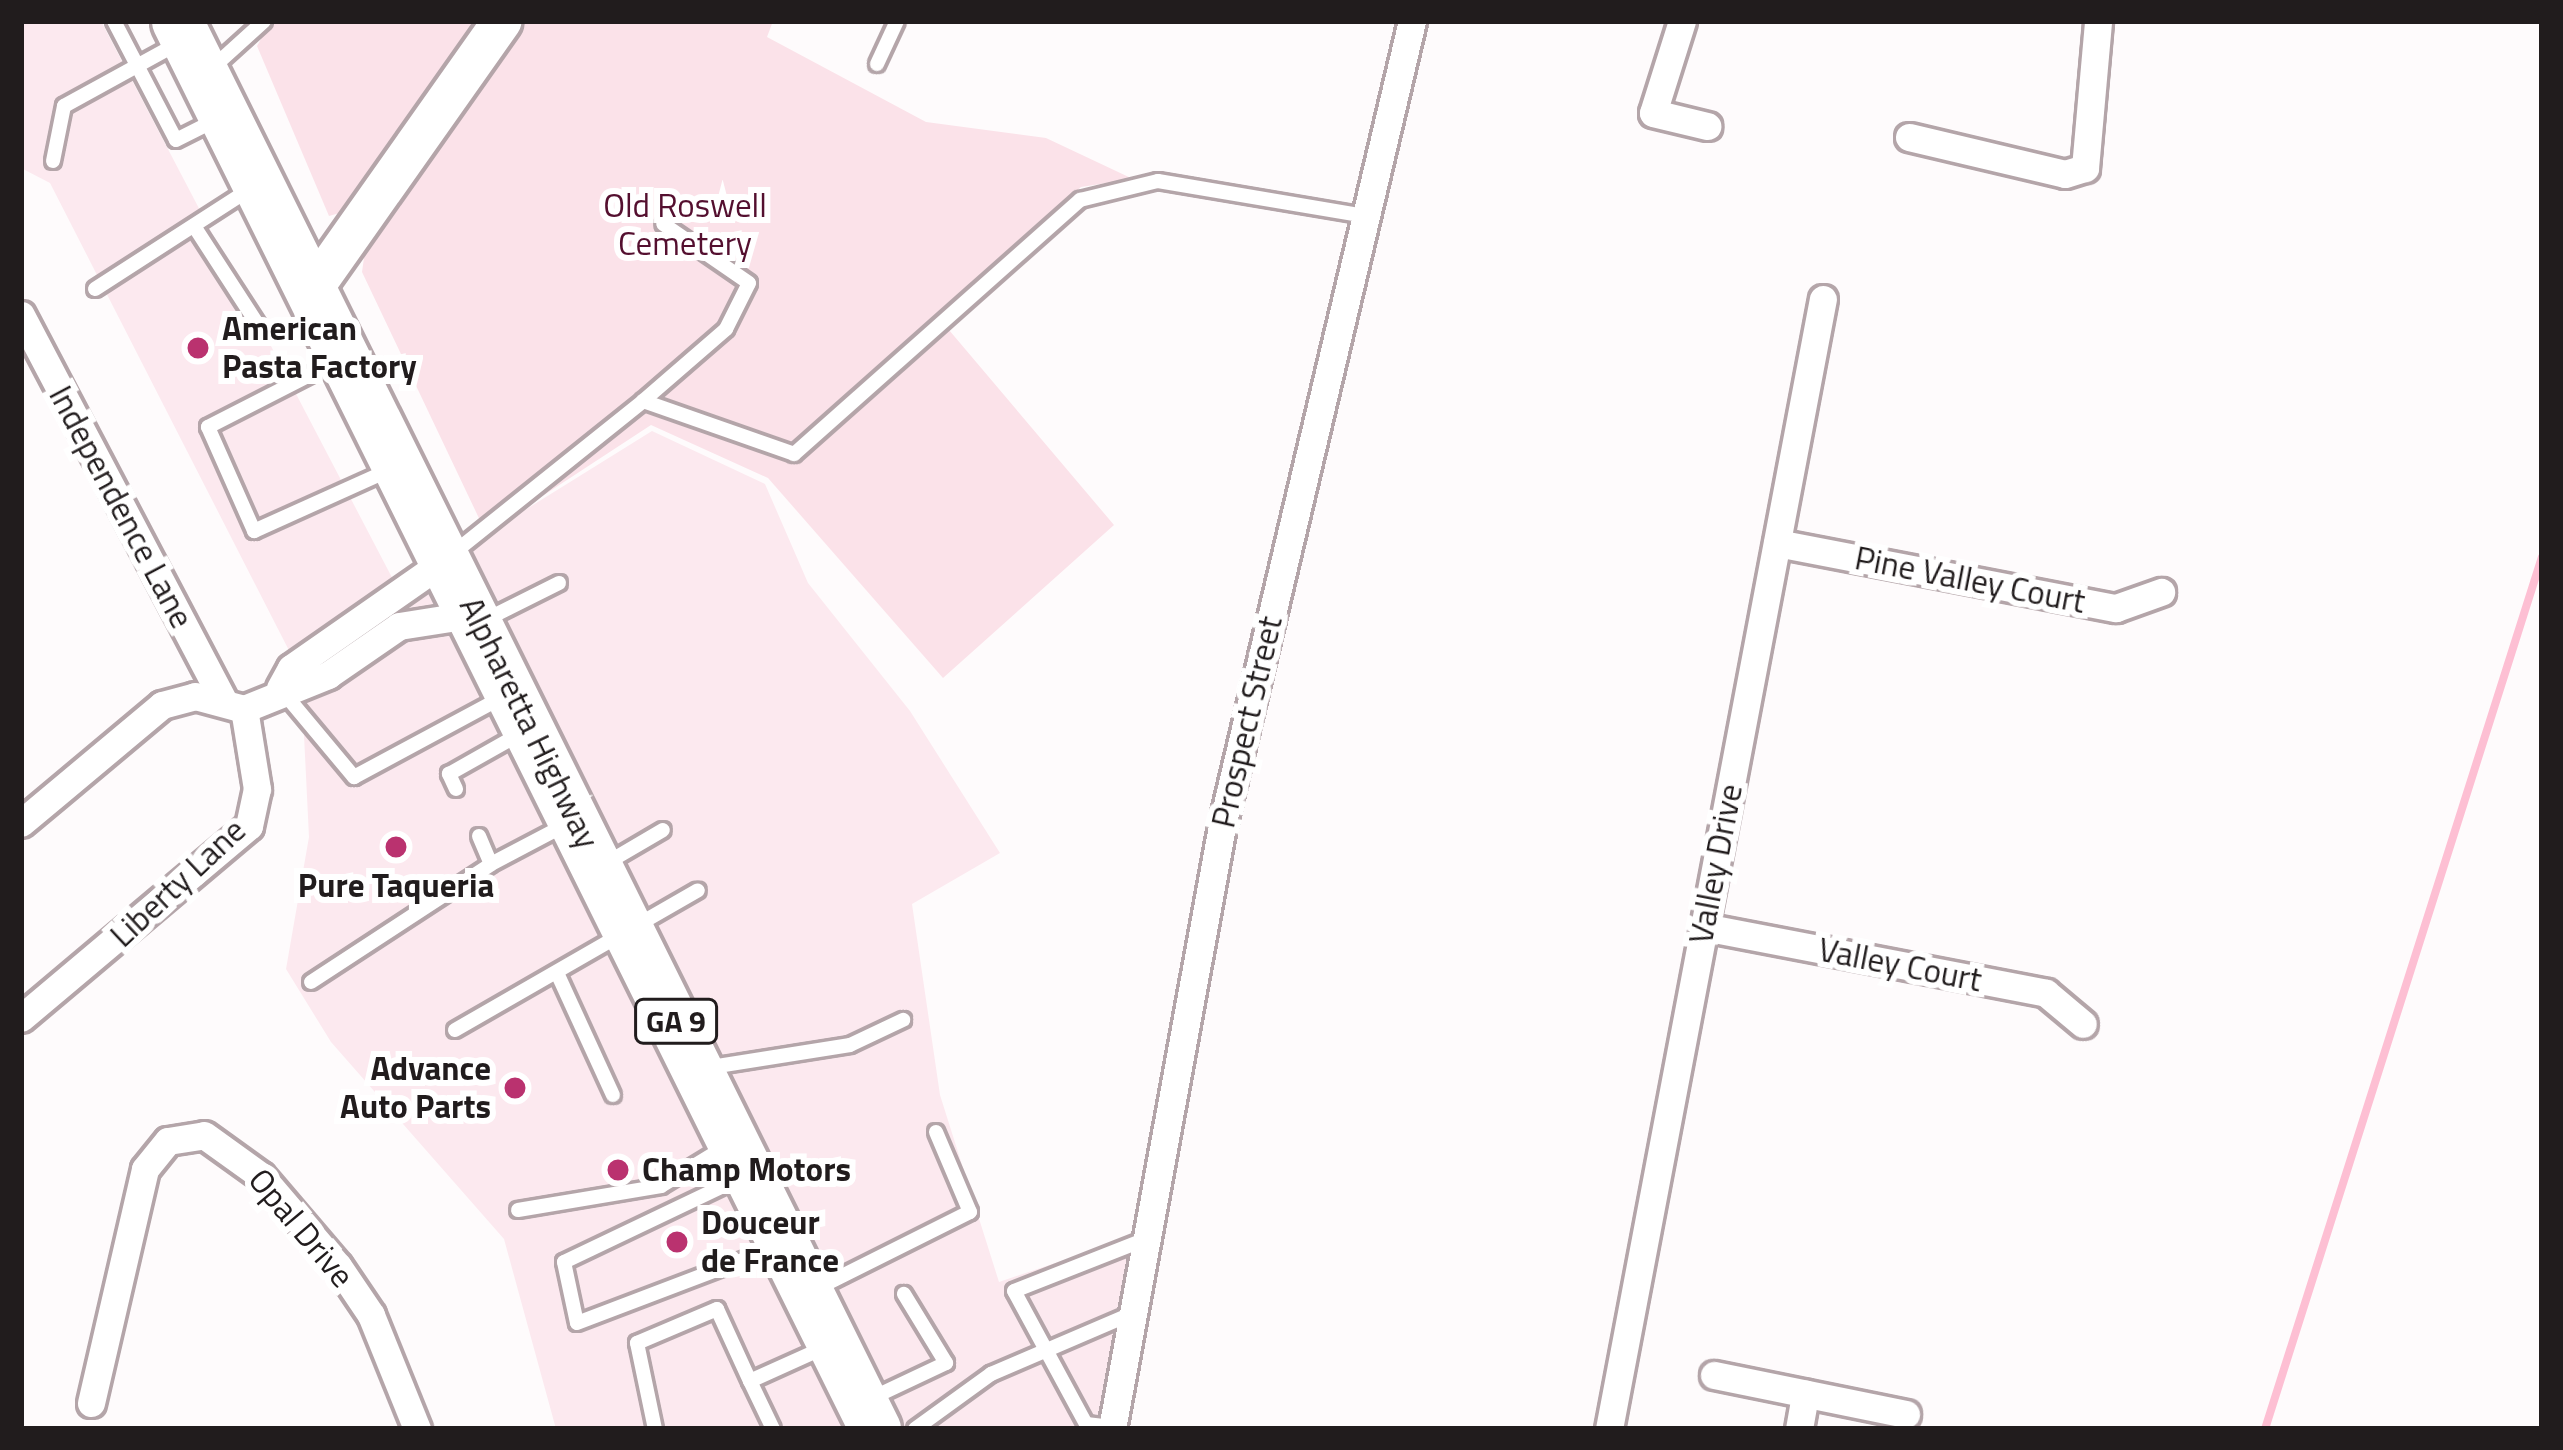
<!DOCTYPE html>
<html>
<head>
<meta charset="utf-8">
<style>
	body { margin:0 }
	#map { position:relative; width:2563px; height:1450px; overflow:hidden; background:#fefbfc; font-family:"Titillium Web",sans-serif }
	div>[style] { position:absolute }
	.built>* { inset:0; background:#fce9ef }
	.green>* { inset:0; background:#fbe2e9 }
	.stream>* { height:8px; margin:-4px; padding:0 4px; transform-origin:4px; border-radius:4px; background:#fdbfd3 }
	.roads { filter:drop-shadow(3px 0 #b4a5a9) drop-shadow(-3px 0 #b4a5a9) drop-shadow(0 3px #b4a5a9) drop-shadow(0 -3px #b4a5a9) }
	.lane>* { height:14px; margin:-7px; padding:0 7px; transform-origin:7px; border-radius:7px; background:#fff }
	.street>* { height:27px; margin:-13.5px; padding:0 13.5px; transform-origin:13.5px; border-radius:13.5px; background:#fff }
	.secondary>* { height:39px; margin:-19.5px; padding:0 19.5px; transform-origin:19.5px; border-radius:19.5px; background:#fff }
	.highway>* { height:51px; margin:-25.5px; padding:0 25.5px; transform-origin:25.5px; border-radius:25.5px; background:#fff }
	.dots>* { width:33px; height:33px; translate:-50% -50%; box-sizing:border-box; border:6px solid #fff; border-radius:50% }
	span { translate:-50% -50%; white-space:nowrap; text-align:center; line-height:1.15; -webkit-text-stroke:12px #fff; paint-order:stroke }
	.shield-label span { padding:3px 9px; background:#fff; border:3px solid; border-radius:9px; -webkit-text-stroke-width:0 }
	.shield-label { font-size:30px; color:#211c1d; font-weight:700 }
	.park-label { font-size:33px; color:#540f2f }
	.poi-label { font-size:33px; color:#211c1d; font-weight:700 }
	.left { translate:0 -50%; text-align:left }
	.right { translate:-100% -50%; text-align:right }
	.street-label { font-size:33px; color:#211c1d }
	.frame { position:absolute; inset:0; border:24px solid #211c1d; pointer-events:none }
</style>
</head>
<body>
<div id="map">
	<div class="built">
		<div style="clip-path:polygon(21px 21px,101px 21px,398px 589px,652px 431px,765px 484px,808px 583px,910px 711px,1000px 853px,912px 904px,940px 1095px,999px 1282px,1162px 1227px,1129px 1429px,556px 1429px,504px 1239px,331px 1042px,286px 969px,309px 837px,301px 674px,50px 183px,21px 168px)"></div>
	</div>
	<div class="green">
		<div style="clip-path:polygon(271px 21px,485px 21px,350px 210px,329px 216px,257px 46px)"></div>
		<div style="clip-path:polygon(525px 21px,773px 21px,767px 37px,926px 122px,1046px 138px,1133px 179px,1081px 187px,938px 317px,1114px 525px,943px 678px,768px 478px,651px 425px,486px 533px,362px 272px,365px 251px)"></div>
	</div>
	<div class="stream">
		<div style="left:2265px;top:1429px;width:915px;rotate:-72.38deg"></div>
	</div>
	<div class="roads">
		<div class="lane">
			<div style="left:114px;top:21px;width:134px;rotate:62.5deg"></div>
			<div style="left:176px;top:140px;width:45px;rotate:-26.6deg"></div>
			<div style="left:877px;top:64px;width:47px;rotate:-65.1deg"></div>
			<div style="left:210px;top:70px;width:73px;rotate:-42.2deg"></div>
			<div style="left:53px;top:161px;width:56px;rotate:-78.7deg"></div>
			<div style="left:64px;top:106px;width:129px;rotate:-28.8deg"></div>
			<div style="left:194px;top:226px;width:118px;rotate:57.1deg"></div>
			<div style="left:95px;top:289px;width:187px;rotate:-32.8deg"></div>
			<div style="left:337px;top:361px;width:145px;rotate:152.9deg"></div>
			<div style="left:208px;top:427px;width:114px;rotate:66.1deg"></div>
			<div style="left:254px;top:531px;width:150px;rotate:-24.3deg"></div>
			<div style="left:643px;top:401px;width:110px;rotate:-40.9deg"></div>
			<div style="left:726px;top:329px;width:51px;rotate:-63.4deg"></div>
			<div style="left:749px;top:283px;width:104px;rotate:-145.5deg"></div>
			<div style="left:451px;top:555px;width:246px;rotate:-38.7deg"></div>
			<div style="left:643px;top:401px;width:160px;rotate:19.3deg"></div>
			<div style="left:794px;top:454px;width:383px;rotate:-41.6deg"></div>
			<div style="left:1080px;top:200px;width:80px;rotate:-13.7deg"></div>
			<div style="left:1158px;top:181px;width:211px;rotate:9.6deg"></div>
			<div style="left:483px;top:621px;width:85px;rotate:-26.6deg"></div>
			<div style="left:283px;top:692px;width:111px;rotate:50.1deg"></div>
			<div style="left:354px;top:777px;width:167px;rotate:-28.3deg"></div>
			<div style="left:456px;top:789px;width:17px;rotate:-115deg"></div>
			<div style="left:449px;top:774px;width:79px;rotate:-29.5deg"></div>
			<div style="left:479px;top:836px;width:30px;rotate:67deg"></div>
			<div style="left:491px;top:864px;width:84px;rotate:-27.8deg"></div>
			<div style="left:605px;top:864px;width:67px;rotate:-30.4deg"></div>
			<div style="left:558px;top:975px;width:132px;rotate:65.4deg"></div>
			<div style="left:311px;top:982px;width:215px;rotate:-33.2deg"></div>
			<div style="left:455px;top:1030px;width:280px;rotate:-29.9deg"></div>
			<div style="left:705px;top:1068px;width:147px;rotate:-9deg"></div>
			<div style="left:850px;top:1045px;width:59px;rotate:-25.3deg"></div>
			<div style="left:740px;top:1178px;width:195px;rotate:154.5deg"></div>
			<div style="left:564px;top:1262px;width:62px;rotate:78deg"></div>
			<div style="left:577px;top:1323px;width:211px;rotate:-20.8deg"></div>
			<div style="left:518px;top:1210px;width:145px;rotate:-9.5deg"></div>
			<div style="left:661px;top:1186px;width:75px;rotate:-31.4deg"></div>
			<div style="left:818px;top:1288px;width:170px;rotate:-26.6deg"></div>
			<div style="left:970px;top:1212px;width:87px;rotate:-113deg"></div>
			<div style="left:750px;top:1381px;width:53px;rotate:64.4deg"></div>
			<div style="left:872px;top:1398px;width:82px;rotate:-25.3deg"></div>
			<div style="left:946px;top:1363px;width:81px;rotate:-121.3deg"></div>
			<div style="left:1112px;top:1427px;width:26px;rotate:-173deg"></div>
			<div style="left:1086px;top:1424px;width:151px;rotate:-118.4deg"></div>
			<div style="left:1014px;top:1291px;width:142px;rotate:-21.5deg"></div>
			<div style="left:655px;top:1429px;width:88px;rotate:-101.8deg"></div>
			<div style="left:637px;top:1343px;width:87px;rotate:-23deg"></div>
			<div style="left:717px;top:1309px;width:79px;rotate:65.4deg"></div>
			<div style="left:750px;top:1381px;width:80px;rotate:-24.3deg"></div>
			<div style="left:915px;top:1429px;width:94px;rotate:-35.9deg"></div>
			<div style="left:991px;top:1374px;width:155px;rotate:-23.2deg"></div>
		</div>
		<div class="street">
			<div style="left:1682px;top:21px;width:96px;rotate:107.5deg"></div>
			<div style="left:1653px;top:113px;width:56px;rotate:13.5deg"></div>
			<div style="left:1909px;top:137px;width:160px;rotate:13.3deg"></div>
			<div style="left:2065px;top:174px;width:21px;rotate:-17deg"></div>
			<div style="left:2085px;top:168px;width:148px;rotate:-84.9deg"></div>
			<div style="left:21px;top:315px;width:434px;rotate:62.3deg"></div>
			<div style="left:1777px;top:543px;width:345px;rotate:10.9deg"></div>
			<div style="left:2116px;top:608px;width:48px;rotate:-19.6deg"></div>
			<div style="left:280px;top:688px;width:23px;rotate:-61deg"></div>
			<div style="left:291px;top:668px;width:190px;rotate:-34.9deg"></div>
			<div style="left:21px;top:823px;width:184px;rotate:-39.9deg"></div>
			<div style="left:162px;top:705px;width:34px;rotate:-15deg"></div>
			<div style="left:195px;top:696px;width:51px;rotate:14.9deg"></div>
			<div style="left:244px;top:709px;width:91px;rotate:-22deg"></div>
			<div style="left:328px;top:675px;width:86px;rotate:-34.6deg"></div>
			<div style="left:399px;top:626px;width:78px;rotate:-8.9deg"></div>
			<div style="left:1704px;top:927px;width:348px;rotate:10.9deg"></div>
			<div style="left:2046px;top:993px;width:48px;rotate:40deg"></div>
			<div style="left:21px;top:1018px;width:298px;rotate:-40.1deg"></div>
			<div style="left:249px;top:826px;width:38px;rotate:-78deg"></div>
			<div style="left:257px;top:789px;width:81px;rotate:-99.2deg"></div>
			<div style="left:1714px;top:1375px;width:196px;rotate:11.5deg"></div>
			<div style="left:91px;top:1403px;width:240px;rotate:-77deg"></div>
			<div style="left:145px;top:1169px;width:36px;rotate:-51deg"></div>
			<div style="left:168px;top:1141px;width:36px;rotate:-9deg"></div>
			<div style="left:204px;top:1135px;width:70px;rotate:35.7deg"></div>
			<div style="left:261px;top:1176px;width:118px;rotate:49.5deg"></div>
			<div style="left:338px;top:1266px;width:59px;rotate:56deg"></div>
			<div style="left:371px;top:1315px;width:123px;rotate:68deg"></div>
			<div style="left:1112px;top:1429px;width:613px;rotate:-79.66deg"></div>
			<div style="left:1222px;top:826px;width:827px;rotate:-76.72deg"></div>
			<div style="left:1609px;top:1429px;width:1150px;rotate:-79.28deg"></div>
			<div style="left:1799px;top:1429px;width:36px;rotate:-80deg"></div>
		</div>
		<div class="secondary">
			<div style="left:313px;top:288px;width:327px;rotate:-54.8deg"></div>
		</div>
		<div class="highway">
			<div style="left:177px;top:21px;width:1572px;rotate:63.63deg"></div>
		</div>
	</div>
	<div class="dots">
		<div style="left:198px;top:348px;background:#ba326f"></div>
		<div style="left:396px;top:847px;background:#ba326f"></div>
		<div style="left:515px;top:1088px;background:#ba326f"></div>
		<div style="left:618px;top:1170px;background:#ba326f"></div>
		<div style="left:677px;top:1242px;background:#ba326f"></div>
	</div>
	<div class="shield-label">
		<span style="left:676px;top:1021px">GA 9</span>
	</div>
	<div class="park-label">
		<span style="left:685px;top:225px">Old Roswell<br>Cemetery</span>
	</div>
	<div class="poi-label">
		<span class="left" style="left:222px;top:348px">American<br>Pasta Factory</span>
		<span style="left:396px;top:886px">Pure Taqueria</span>
		<span class="right" style="left:491px;top:1088px">Advance<br>Auto Parts</span>
		<span class="left" style="left:642px;top:1170px">Champ Motors</span>
		<span class="left" style="left:701px;top:1242px">Douceur<br>de France</span>
	</div>
	<div class="street-label">
		<span style="left:121px;top:507px;rotate:62deg">Independence Lane</span>
		<span style="left:1970px;top:580px;rotate:11deg">Pine Valley Court</span>
		<span style="left:1247px;top:722px;rotate:-77deg">Prospect Street</span>
		<span style="left:529px;top:723px;rotate:64deg">Alpharetta Highway</span>
		<span style="left:1716px;top:864px;rotate:-79deg">Valley Drive</span>
		<span style="left:178px;top:883px;rotate:-43deg">Liberty Lane</span>
		<span style="left:1900px;top:965px;rotate:11deg">Valley Court</span>
		<span style="left:301px;top:1228px;rotate:50deg">Opal Drive</span>
	</div>
	<div class="frame"></div>
</div>
</body>
</html>
